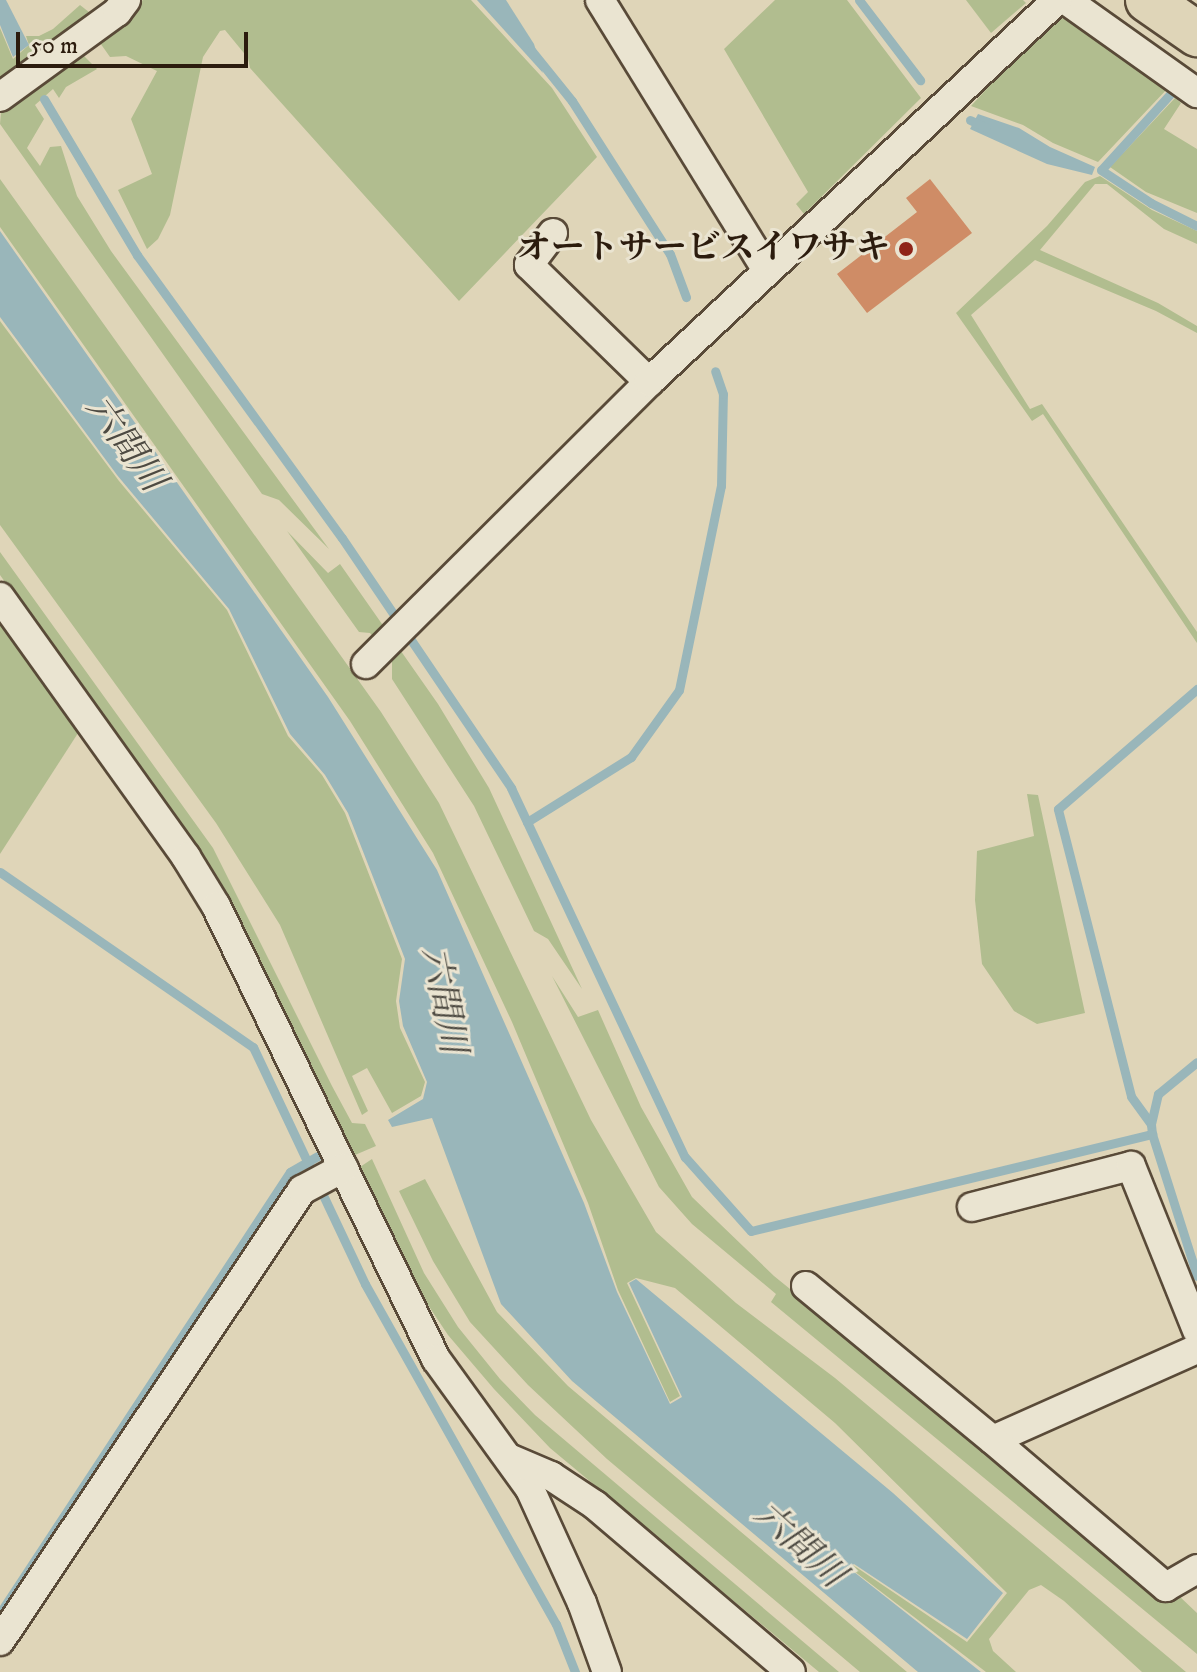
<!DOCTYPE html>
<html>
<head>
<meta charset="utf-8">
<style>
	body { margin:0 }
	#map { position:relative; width:1197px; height:1672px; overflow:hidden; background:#dfd5b8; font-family:"IM FELL DW Pica","Noto Serif JP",serif }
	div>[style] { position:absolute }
	.green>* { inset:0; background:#b1bd8f }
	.water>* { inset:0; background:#99b6ba }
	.stream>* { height:9px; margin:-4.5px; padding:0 4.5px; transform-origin:4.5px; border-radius:4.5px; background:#99b6ba }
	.building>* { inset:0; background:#cf8c66 }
	.roads { filter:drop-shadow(2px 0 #594a38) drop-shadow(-2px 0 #594a38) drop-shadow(0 2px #594a38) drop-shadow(0 -2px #594a38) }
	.street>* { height:28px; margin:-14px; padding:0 14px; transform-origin:14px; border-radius:14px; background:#eae4d1 }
	.highway>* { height:44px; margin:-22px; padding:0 22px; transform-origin:22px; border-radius:22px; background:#dfd5b8 }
	.dots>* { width:22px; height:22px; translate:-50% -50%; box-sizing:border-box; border:4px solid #eae4d1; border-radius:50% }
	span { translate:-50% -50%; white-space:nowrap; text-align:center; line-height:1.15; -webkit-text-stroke:6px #eae4d1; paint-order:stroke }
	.poi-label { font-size:34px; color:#2c1c0e; font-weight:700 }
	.right { translate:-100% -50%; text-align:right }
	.water-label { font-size:36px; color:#4d4a42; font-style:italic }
	.scale { position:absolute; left:16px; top:32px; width:232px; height:36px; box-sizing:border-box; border:4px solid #2c1c0e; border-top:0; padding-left:10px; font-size:24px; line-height:28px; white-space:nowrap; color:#2c1c0e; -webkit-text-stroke:6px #eae4d1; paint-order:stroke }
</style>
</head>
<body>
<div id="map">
	<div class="green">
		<div style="clip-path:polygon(143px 0,471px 0,552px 88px,597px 157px,459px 301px,250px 68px,248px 58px,225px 30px,220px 31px,203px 57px,170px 215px,158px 239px,147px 249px,118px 190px,152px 174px,131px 119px,157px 71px,126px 56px,110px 57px,98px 40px)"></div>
		<div style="clip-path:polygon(775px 0,847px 0,921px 98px,804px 214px,796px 204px,808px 192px,724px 49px)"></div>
		<div style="clip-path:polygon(966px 0,1023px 0,1026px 3px,991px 33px)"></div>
		<div style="clip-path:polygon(80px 5px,94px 16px,0 85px,0 28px,13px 59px,29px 45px,26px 36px,39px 36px,53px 29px)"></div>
		<div style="clip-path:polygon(1061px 18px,1070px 20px,1168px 88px,1098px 162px,1053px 143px,1023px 125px,971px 106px,1049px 21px)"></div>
		<div style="clip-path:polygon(81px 53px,97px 69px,66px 87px,59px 98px,53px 89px,35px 105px,44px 119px,27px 148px,40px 166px,50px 147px,61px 146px,77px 196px,111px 251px,329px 549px,279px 500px,262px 494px,0 124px,1px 112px)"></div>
		<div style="clip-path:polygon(1175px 98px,1181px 103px,1164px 129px,1197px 149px,1197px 213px,1146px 192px,1110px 167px)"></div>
		<div style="clip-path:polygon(1100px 176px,1152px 210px,1197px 231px,1197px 244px,1164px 229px,1107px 184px,1095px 184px,1040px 250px,1158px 303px,1197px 326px,1197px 333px,1156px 311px,1035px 260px,971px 315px,1030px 409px,1042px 404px,1197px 632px,1197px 643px,1043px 414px,1032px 421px,956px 313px,1047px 226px,1085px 182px)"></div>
		<div style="clip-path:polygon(0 179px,381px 712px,439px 803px,591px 1120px,656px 1232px,736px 1303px,835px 1378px,1186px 1672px,1142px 1672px,1064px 1601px,1041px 1585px,1029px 1590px,989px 1639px,993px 1651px,1016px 1672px,986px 1672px,850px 1568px,853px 1565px,967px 1642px,1007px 1593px,835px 1423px,675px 1288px,636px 1278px,627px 1283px,680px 1396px,670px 1402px,618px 1290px,588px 1203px,512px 1022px,433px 853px,350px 721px,0 227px)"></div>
		<div style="clip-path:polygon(0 321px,119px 481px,227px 610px,288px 736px,322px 775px,345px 813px,402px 959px,396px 1001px,400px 1028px,425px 1082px,421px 1096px,392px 1113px,367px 1068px,352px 1076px,368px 1111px,362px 1115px,280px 925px,216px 823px,0 525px)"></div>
		<div style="clip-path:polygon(287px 531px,328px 573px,340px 564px,438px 704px,489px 788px,582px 989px,548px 939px,534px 931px,474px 806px,392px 679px,392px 662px,370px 633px,359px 632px)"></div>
		<div style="clip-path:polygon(0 552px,213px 848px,332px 1086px,352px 1123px,365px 1124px,376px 1146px,355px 1155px,199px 856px,0 575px)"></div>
		<div style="clip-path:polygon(0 622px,80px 730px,0 854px)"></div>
		<div style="clip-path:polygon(1027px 794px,1038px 795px,1085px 1013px,1037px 1024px,1014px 1011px,982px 964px,975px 900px,977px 851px,1034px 836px)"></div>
		<div style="clip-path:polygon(552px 976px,578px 1017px,598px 1010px,641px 1107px,692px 1197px,774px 1276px,970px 1435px,1159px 1599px,1178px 1595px,1197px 1613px,1197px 1654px,771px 1302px,776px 1294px,692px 1224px,659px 1187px)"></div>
		<div style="clip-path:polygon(372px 1159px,424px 1273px,458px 1327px,500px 1379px,535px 1415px,839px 1672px,819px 1672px,550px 1448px,494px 1389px,448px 1335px,410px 1278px,360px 1167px)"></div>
		<div style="clip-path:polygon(425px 1179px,497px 1312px,568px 1386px,907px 1672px,860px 1672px,607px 1459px,528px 1385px,470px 1322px,433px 1261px,399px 1191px)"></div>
	</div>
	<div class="water">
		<div style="clip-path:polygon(0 0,6px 0,29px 45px,13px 57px,0 25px)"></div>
		<div style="clip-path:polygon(477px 0,506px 0,534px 44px,543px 73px)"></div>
		<div style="clip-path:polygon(978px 114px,1019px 128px,1050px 147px,1095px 167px,1092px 175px,1047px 164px,970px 129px)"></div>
		<div style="clip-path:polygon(0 231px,328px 697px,437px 870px,584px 1203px,617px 1292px,670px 1404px,682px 1397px,629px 1283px,636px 1279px,893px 1493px,1003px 1593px,967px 1639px,854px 1564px,849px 1568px,981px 1672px,918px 1672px,572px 1381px,501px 1304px,432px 1118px,392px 1127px,388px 1120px,423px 1099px,427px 1082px,403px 1026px,399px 1001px,405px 959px,348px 813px,325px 775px,290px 734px,229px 609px,117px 475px,0 317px)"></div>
	</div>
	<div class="stream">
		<div style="left:859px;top:0;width:101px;rotate:52.7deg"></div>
		<div style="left:531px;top:50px;width:65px;rotate:51.2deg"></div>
		<div style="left:572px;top:101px;width:182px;rotate:57.4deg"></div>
		<div style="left:670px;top:254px;width:46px;rotate:69.6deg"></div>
		<div style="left:1172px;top:92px;width:105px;rotate:132.3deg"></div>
		<div style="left:1101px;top:170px;width:60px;rotate:33.4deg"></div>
		<div style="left:1151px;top:203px;width:51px;rotate:26.6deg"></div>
		<div style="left:44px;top:99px;width:182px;rotate:59.2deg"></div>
		<div style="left:137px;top:255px;width:349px;rotate:54.1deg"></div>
		<div style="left:342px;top:538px;width:302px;rotate:55.9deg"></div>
		<div style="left:511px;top:788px;width:408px;rotate:64.8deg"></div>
		<div style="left:685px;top:1157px;width:99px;rotate:48.3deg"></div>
		<div style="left:751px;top:1231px;width:413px;rotate:-13.6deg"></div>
		<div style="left:1152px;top:1134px;width:10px;rotate:-96deg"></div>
		<div style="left:1151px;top:1124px;width:34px;rotate:-126deg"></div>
		<div style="left:1131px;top:1096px;width:296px;rotate:-104.3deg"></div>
		<div style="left:1058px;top:809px;width:184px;rotate:-40.8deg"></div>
		<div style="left:970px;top:120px;width:17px;rotate:25deg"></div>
		<div style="left:527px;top:822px;width:123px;rotate:-32deg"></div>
		<div style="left:631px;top:757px;width:82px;rotate:-54.4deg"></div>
		<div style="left:679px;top:690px;width:208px;rotate:-78.4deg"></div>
		<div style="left:721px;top:486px;width:92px;rotate:-88.8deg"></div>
		<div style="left:723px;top:394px;width:24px;rotate:-109deg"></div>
		<div style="left:0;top:872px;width:308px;rotate:34.7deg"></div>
		<div style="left:253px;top:1047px;width:262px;rotate:64.7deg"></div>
		<div style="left:365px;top:1284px;width:390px;rotate:60.7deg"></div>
		<div style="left:556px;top:1624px;width:52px;rotate:68.4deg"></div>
		<div style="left:1151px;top:1124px;width:31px;rotate:-77deg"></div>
		<div style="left:1158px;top:1094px;width:50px;rotate:-39.4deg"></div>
		<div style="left:1152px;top:1134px;width:149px;rotate:72.4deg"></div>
		<div style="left:0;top:1613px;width:528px;rotate:-56.67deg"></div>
		<div style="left:290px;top:1172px;width:32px;rotate:-30deg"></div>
	</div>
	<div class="building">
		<div style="clip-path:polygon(930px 179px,972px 233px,867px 313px,837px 274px,917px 212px,906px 198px)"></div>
	</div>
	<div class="roads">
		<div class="street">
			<div style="left:600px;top:0;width:317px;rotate:58.3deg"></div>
			<div style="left:1066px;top:0;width:161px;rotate:35.4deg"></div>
			<div style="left:0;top:97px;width:145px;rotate:-36deg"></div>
			<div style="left:117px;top:12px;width:15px;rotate:-53deg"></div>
			<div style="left:553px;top:233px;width:40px;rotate:127deg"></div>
			<div style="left:529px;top:265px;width:168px;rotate:44.3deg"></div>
			<div style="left:0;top:597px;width:320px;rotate:54.4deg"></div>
			<div style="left:186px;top:857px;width:57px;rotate:58.5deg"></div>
			<div style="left:216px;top:906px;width:504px;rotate:64.1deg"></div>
			<div style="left:436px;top:1359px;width:160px;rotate:54.1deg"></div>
			<div style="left:530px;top:1489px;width:125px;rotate:65.5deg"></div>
			<div style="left:582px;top:1603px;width:73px;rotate:70.1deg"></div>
			<div style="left:366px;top:664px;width:400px;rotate:-44.9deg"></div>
			<div style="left:649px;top:382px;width:559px;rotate:-43.11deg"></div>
			<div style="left:972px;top:1207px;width:164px;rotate:-14.5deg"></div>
			<div style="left:1131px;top:1166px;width:177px;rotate:68.1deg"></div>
			<div style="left:806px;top:1286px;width:242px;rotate:39.5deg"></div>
			<div style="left:1197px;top:1349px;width:223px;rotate:156deg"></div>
			<div style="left:993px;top:1440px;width:227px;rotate:40.4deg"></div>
			<div style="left:1166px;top:1587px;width:36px;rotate:-30deg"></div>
			<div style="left:509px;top:1458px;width:46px;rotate:23.2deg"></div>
			<div style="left:551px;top:1476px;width:53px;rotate:33.4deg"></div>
			<div style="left:595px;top:1505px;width:257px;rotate:40.4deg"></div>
			<div style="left:0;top:1641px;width:543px;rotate:-56.19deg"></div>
			<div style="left:302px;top:1190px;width:47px;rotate:-28.2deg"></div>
		</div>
		<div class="highway">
			<div style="left:1148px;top:0;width:60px;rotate:34.8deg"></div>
		</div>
	</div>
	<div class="dots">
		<div style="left:906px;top:249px;background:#8f2418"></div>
	</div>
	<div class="poi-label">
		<span class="right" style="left:890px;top:249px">オートサービスイワサキ</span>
	</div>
	<div class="water-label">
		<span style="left:125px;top:444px;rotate:54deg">六間川</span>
		<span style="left:443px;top:1000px;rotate:79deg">六間川</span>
		<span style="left:799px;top:1545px;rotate:42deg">六間川</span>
	</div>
	<div class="scale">50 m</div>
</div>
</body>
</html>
